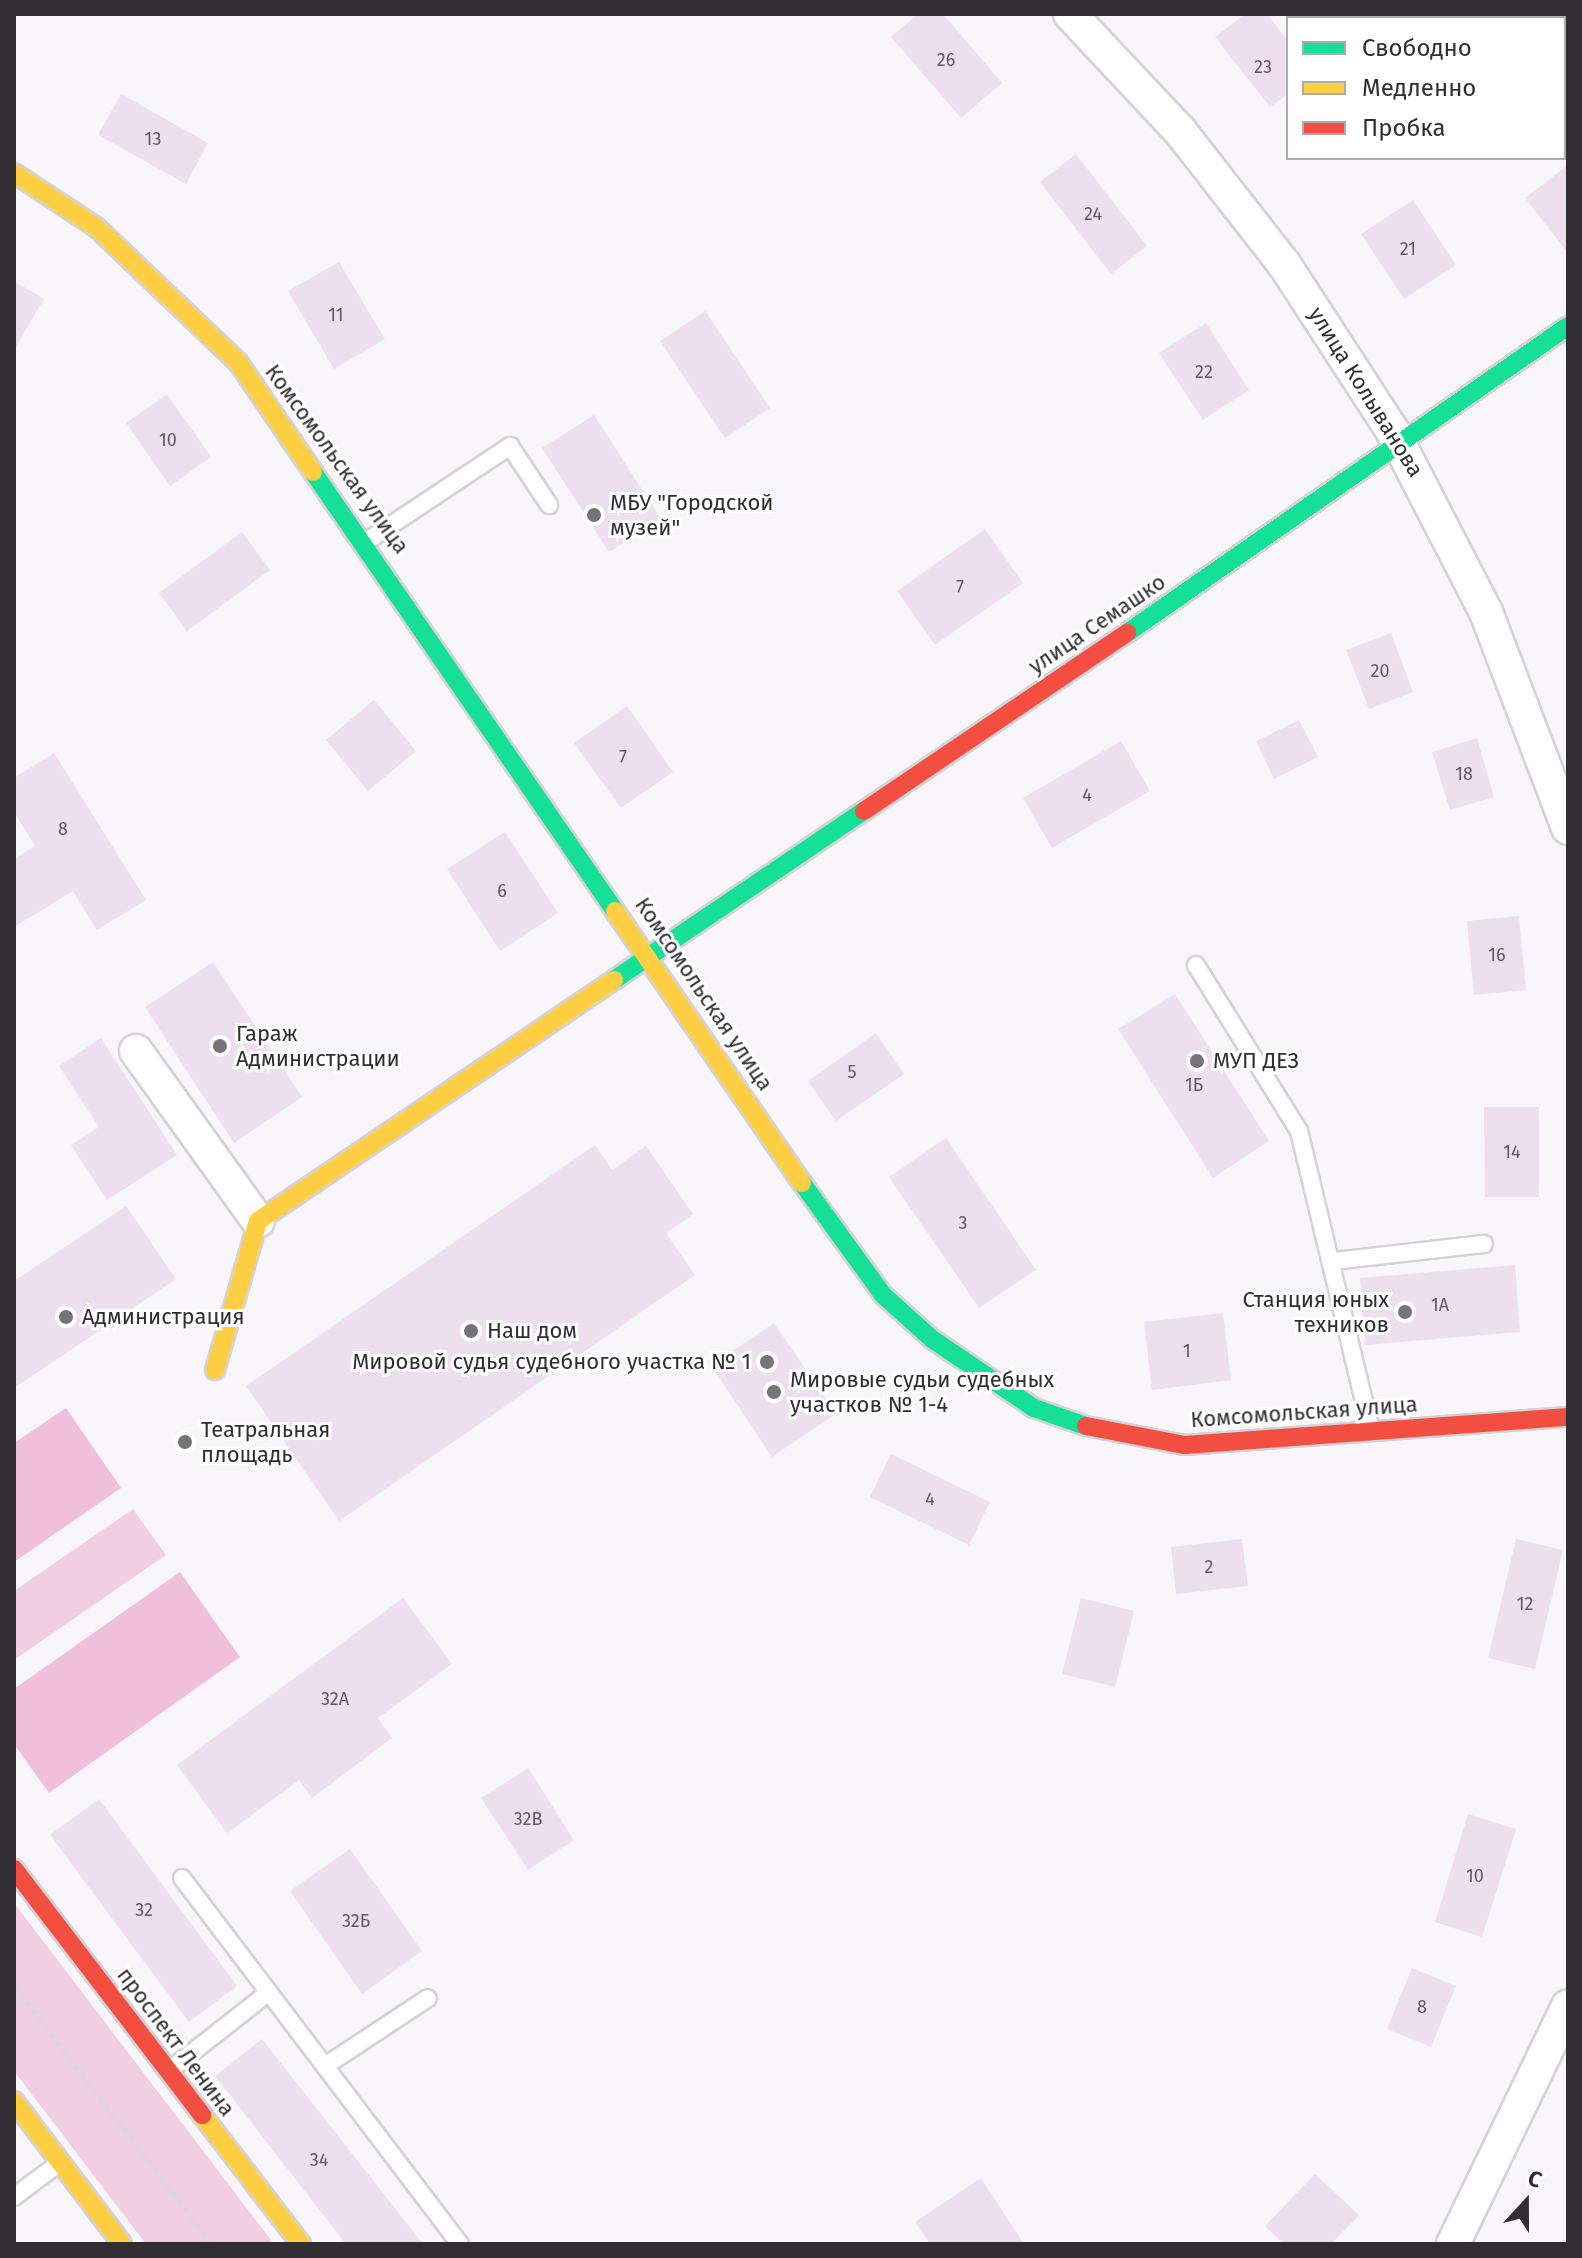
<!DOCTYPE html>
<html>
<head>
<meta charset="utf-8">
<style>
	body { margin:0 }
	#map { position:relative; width:1582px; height:2258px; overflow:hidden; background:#f8f5fb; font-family:"Fira Sans",sans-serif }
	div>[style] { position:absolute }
	.green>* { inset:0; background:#f2cee3 }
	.forest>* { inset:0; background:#f0bfdc }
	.building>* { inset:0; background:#eedfef }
	.path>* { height:5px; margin-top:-2.5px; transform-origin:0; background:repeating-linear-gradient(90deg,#d9d9db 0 6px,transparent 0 10px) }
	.roads { filter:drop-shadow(2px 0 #d4d2d7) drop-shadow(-2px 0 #d4d2d7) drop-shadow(0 2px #d4d2d7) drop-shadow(0 -2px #d4d2d7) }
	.lane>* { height:16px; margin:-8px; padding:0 8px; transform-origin:8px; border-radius:8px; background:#fefefe }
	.street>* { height:32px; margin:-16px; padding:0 16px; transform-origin:16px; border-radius:16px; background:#fefefe }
	.fast>* { height:18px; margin:-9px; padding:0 9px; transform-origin:9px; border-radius:9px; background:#16e098 }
	.slow>* { height:18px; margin:-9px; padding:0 9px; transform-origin:9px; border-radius:9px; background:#ffcf43 }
	.jam>* { height:18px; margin:-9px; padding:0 9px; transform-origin:9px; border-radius:9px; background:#f24e42 }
	.dots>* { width:22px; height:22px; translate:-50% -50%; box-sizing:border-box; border:4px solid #fff; border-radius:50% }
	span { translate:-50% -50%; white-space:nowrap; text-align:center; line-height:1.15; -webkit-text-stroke:6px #fff; paint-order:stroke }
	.number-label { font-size:18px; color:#605a62 }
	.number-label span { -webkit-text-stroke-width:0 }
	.street-label { font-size:22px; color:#312e33 }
	.poi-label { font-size:22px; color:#312e33 }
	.left { translate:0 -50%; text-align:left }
	.right { translate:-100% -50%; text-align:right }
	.frame { position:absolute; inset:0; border:16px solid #312e33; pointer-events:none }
	.legend { position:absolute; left:1286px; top:16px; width:280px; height:144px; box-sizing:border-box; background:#fff; border:2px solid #adabad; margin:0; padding:10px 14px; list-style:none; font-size:24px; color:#312e33 }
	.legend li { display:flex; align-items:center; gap:16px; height:40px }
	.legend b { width:40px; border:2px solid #adabad }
	.north { position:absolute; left:1486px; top:2162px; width:80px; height:80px; -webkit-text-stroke:6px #fff; paint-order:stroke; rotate:21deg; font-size:22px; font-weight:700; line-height:32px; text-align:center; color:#312e33 }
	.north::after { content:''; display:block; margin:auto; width:28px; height:36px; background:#312e33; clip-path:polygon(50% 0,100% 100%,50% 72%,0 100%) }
</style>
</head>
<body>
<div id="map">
	<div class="green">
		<div style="clip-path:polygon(133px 1509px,166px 1555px,14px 1660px,14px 1591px)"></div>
		<div style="clip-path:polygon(14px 1903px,274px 2244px,146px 2244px,14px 2071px)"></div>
	</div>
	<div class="forest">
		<div style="clip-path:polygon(66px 1408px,121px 1488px,14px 1562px,14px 1443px)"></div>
		<div style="clip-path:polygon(180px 1572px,240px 1657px,49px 1793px,14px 1744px,14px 1689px)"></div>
	</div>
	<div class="building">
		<div style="clip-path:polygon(918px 14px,943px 14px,1002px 83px,961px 118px,891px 37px)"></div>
		<div style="clip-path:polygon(1245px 14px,1267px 14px,1288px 41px,1288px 94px,1270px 107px,1215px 37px)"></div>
		<div style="clip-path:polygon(121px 94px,208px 143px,186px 184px,98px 135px)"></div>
		<div style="clip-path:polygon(1076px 154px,1147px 246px,1111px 274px,1040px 182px)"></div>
		<div style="clip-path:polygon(1568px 165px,1568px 253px,1525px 198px)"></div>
		<div style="clip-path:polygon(1413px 200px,1456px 265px,1404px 299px,1361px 234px)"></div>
		<div style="clip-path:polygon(339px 262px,385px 339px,334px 369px,288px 291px)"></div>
		<div style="clip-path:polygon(14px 281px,44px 299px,14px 350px)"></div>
		<div style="clip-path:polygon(705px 311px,770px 408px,725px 438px,660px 341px)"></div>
		<div style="clip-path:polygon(1206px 323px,1249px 390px,1203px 420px,1159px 353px)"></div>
		<div style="clip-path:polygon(167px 394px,211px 457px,170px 486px,126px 423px)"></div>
		<div style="clip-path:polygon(594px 415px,661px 519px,609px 552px,542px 448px)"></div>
		<div style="clip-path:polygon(985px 529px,1023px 583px,935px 645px,897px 591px)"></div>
		<div style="clip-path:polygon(242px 532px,270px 570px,187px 631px,159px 593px)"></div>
		<div style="clip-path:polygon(1391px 633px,1413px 692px,1369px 709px,1346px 650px)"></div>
		<div style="clip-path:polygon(374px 700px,416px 751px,368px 791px,326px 740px)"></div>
		<div style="clip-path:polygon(627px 706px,673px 772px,621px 808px,574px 743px)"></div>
		<div style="clip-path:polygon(1299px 720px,1318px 757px,1274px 779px,1256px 741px)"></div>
		<div style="clip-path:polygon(1477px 738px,1494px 797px,1450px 810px,1432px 752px)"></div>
		<div style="clip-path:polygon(1121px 741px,1150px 791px,1052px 848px,1023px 798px)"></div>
		<div style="clip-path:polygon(54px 753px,146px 900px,97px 930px,73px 891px,14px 927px,14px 859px,35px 846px,14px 812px,14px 778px)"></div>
		<div style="clip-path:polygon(505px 832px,558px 913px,500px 951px,447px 869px)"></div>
		<div style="clip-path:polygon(1519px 916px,1526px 990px,1474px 995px,1467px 921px)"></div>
		<div style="clip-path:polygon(213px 962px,302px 1097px,234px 1143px,145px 1007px)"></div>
		<div style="clip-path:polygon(1175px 994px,1269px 1141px,1213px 1178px,1118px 1029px)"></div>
		<div style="clip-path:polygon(876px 1033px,904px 1074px,836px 1121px,808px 1081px)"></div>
		<div style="clip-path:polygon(101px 1038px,177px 1155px,107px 1200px,71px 1145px,99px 1127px,59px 1066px)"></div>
		<div style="clip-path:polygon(1484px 1107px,1539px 1107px,1539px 1197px,1485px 1197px)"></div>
		<div style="clip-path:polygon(946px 1138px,1036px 1270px,979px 1308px,889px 1177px)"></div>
		<div style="clip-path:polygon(595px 1145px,612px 1170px,646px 1146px,693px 1214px,666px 1233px,695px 1275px,339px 1521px,246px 1386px)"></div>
		<div style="clip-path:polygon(126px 1206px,176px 1279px,14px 1388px,14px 1281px)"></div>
		<div style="clip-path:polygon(1515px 1265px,1520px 1332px,1365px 1345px,1360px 1278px)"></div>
		<div style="clip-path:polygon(1223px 1313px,1231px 1380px,1152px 1390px,1144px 1322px)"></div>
		<div style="clip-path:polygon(774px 1323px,836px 1414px,772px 1457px,711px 1365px)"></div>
		<div style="clip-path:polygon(891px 1454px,990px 1502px,969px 1545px,870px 1497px)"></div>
		<div style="clip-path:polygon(1242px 1539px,1248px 1586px,1176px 1594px,1171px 1547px)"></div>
		<div style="clip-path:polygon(1516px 1539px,1563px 1550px,1535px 1669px,1488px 1658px)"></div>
		<div style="clip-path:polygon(403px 1598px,452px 1664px,378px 1718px,392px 1738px,312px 1798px,299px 1780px,227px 1833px,177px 1765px)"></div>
		<div style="clip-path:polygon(1081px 1598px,1134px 1611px,1115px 1687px,1062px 1674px)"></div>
		<div style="clip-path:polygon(528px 1768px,574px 1840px,528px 1870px,481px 1798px)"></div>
		<div style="clip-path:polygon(99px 1799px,237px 1986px,189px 2022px,50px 1835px)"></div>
		<div style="clip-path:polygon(1468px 1814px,1516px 1829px,1482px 1937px,1435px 1922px)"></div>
		<div style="clip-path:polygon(350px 1849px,422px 1951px,362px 1994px,290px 1891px)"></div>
		<div style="clip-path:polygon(1412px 1968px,1456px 1986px,1431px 2047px,1387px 2029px)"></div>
		<div style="clip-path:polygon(262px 2039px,423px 2244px,346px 2244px,215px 2076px)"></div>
		<div style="clip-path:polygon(1315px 2174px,1359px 2215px,1331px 2244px,1284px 2244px,1265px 2226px)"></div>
		<div style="clip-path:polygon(981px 2178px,1024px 2244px,930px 2244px,915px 2222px)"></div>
	</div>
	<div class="path">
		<div style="left:14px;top:1985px;width:326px;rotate:52.6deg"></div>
	</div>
	<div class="roads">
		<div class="lane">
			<div style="left:367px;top:541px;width:172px;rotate:-33.6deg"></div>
			<div style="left:510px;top:446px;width:71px;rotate:56.5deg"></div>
			<div style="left:1196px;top:965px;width:195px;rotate:58.2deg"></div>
			<div style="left:1299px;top:1131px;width:309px;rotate:76.5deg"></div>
			<div style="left:1334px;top:1261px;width:151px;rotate:-6.5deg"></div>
			<div style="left:182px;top:1878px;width:460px;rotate:52.8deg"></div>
			<div style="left:325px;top:2066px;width:123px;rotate:-33.4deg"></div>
			<div style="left:170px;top:2070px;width:126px;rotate:-38.2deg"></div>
			<div style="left:14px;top:2197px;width:55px;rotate:-36.9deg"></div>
		</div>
		<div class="street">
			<div style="left:1070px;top:14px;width:161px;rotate:46.8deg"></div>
			<div style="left:1180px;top:131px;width:169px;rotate:52deg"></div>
			<div style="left:1284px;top:264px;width:198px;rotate:57deg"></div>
			<div style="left:1392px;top:430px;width:205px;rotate:62.7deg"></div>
			<div style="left:1486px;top:612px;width:231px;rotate:69.2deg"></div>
			<div style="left:136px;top:1051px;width:209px;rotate:54.3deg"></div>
			<div style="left:1453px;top:2244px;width:264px;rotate:-64.2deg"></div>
		</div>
		<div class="fast">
			<div style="left:313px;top:472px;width:533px;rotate:55.47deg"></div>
			<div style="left:1127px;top:633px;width:537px;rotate:-34.84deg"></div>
			<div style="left:614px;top:980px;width:302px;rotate:-34.1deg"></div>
			<div style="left:802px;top:1183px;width:138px;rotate:54.1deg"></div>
			<div style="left:883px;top:1295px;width:66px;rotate:41.9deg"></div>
			<div style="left:932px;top:1339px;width:123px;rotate:34.1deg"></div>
			<div style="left:1034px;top:1408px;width:55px;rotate:19.1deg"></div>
		</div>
		<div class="slow">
			<div style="left:14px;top:173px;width:98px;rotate:33.4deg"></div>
			<div style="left:96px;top:227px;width:196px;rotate:43.6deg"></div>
			<div style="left:238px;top:362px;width:133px;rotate:55.7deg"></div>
			<div style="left:615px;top:911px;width:330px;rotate:55.5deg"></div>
			<div style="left:215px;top:1370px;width:155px;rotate:-73.9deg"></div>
			<div style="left:258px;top:1221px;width:430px;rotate:-34.1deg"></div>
			<div style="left:14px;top:2101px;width:179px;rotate:52.9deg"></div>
			<div style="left:202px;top:2115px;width:163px;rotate:52.5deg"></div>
		</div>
		<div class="jam">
			<div style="left:864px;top:811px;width:318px;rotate:-34.1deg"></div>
			<div style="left:1086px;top:1426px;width:101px;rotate:10.9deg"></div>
			<div style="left:1185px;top:1445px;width:384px;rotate:-4.2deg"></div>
			<div style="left:14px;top:1869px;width:310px;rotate:52.6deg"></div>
		</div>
	</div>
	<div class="dots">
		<div style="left:594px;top:515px;background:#777479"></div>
		<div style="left:220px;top:1046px;background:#777479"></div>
		<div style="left:1197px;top:1061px;background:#777479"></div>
		<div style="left:1405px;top:1312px;background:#777479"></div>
		<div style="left:66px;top:1317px;background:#777479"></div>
		<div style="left:471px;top:1331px;background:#777479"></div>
		<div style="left:767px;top:1362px;background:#777479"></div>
		<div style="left:774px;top:1392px;background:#777479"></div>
		<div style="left:185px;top:1442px;background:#777479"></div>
	</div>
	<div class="number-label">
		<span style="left:946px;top:60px">26</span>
		<span style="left:1263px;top:67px">23</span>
		<span style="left:153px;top:139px">13</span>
		<span style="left:1093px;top:214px">24</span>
		<span style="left:1408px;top:249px">21</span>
		<span style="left:336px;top:315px">11</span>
		<span style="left:1204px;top:372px">22</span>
		<span style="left:168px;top:440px">10</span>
		<span style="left:960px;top:587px">7</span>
		<span style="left:1380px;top:671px">20</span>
		<span style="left:623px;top:757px">7</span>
		<span style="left:1464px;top:774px">18</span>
		<span style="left:1087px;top:795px">4</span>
		<span style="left:63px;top:829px">8</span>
		<span style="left:502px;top:891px">6</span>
		<span style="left:1497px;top:955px">16</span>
		<span style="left:852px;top:1072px">5</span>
		<span style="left:1194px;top:1085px">1Б</span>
		<span style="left:1512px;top:1152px">14</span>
		<span style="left:963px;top:1223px">3</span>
		<span style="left:1440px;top:1305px">1А</span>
		<span style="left:1187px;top:1351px">1</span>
		<span style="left:930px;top:1499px">4</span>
		<span style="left:1209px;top:1567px">2</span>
		<span style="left:1525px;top:1604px">12</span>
		<span style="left:335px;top:1699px">32А</span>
		<span style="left:528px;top:1819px">32В</span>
		<span style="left:1475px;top:1876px">10</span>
		<span style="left:144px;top:1910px">32</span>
		<span style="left:356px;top:1921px">32Б</span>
		<span style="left:1422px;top:2007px">8</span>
		<span style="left:319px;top:2160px">34</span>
	</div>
	<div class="street-label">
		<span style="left:1366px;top:392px;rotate:58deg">улица Колыванова</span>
		<span style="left:337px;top:459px;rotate:54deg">Комсомольская улица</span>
		<span style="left:1097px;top:624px;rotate:-34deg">улица Семашко</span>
		<span style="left:704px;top:994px;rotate:56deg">Комсомольская улица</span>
		<span style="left:1304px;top:1412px;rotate:-4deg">Комсомольская улица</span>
		<span style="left:176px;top:2042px;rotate:53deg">проспект Ленина</span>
	</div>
	<div class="poi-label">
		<span class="left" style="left:610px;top:515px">МБУ "Городской<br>музей"</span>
		<span class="left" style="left:236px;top:1046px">Гараж<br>Администрации</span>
		<span class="left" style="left:1213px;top:1061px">МУП ДЕЗ</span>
		<span class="right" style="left:1389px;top:1312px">Станция юных<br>техников</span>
		<span class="left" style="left:82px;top:1317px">Администрация</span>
		<span class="left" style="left:487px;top:1331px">Наш дом</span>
		<span class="right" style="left:751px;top:1362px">Мировой судья судебного участка № 1</span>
		<span class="left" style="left:790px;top:1392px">Мировые судьи судебных<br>участков № 1-4</span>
		<span class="left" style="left:201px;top:1442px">Театральная<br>площадь</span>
	</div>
	<div class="frame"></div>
	<ul class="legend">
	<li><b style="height:10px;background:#16e098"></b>Свободно</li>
	<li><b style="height:10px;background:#ffcf43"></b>Медленно</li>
	<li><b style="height:10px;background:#f24e42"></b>Пробка</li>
	</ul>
	<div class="north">С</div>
</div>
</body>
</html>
